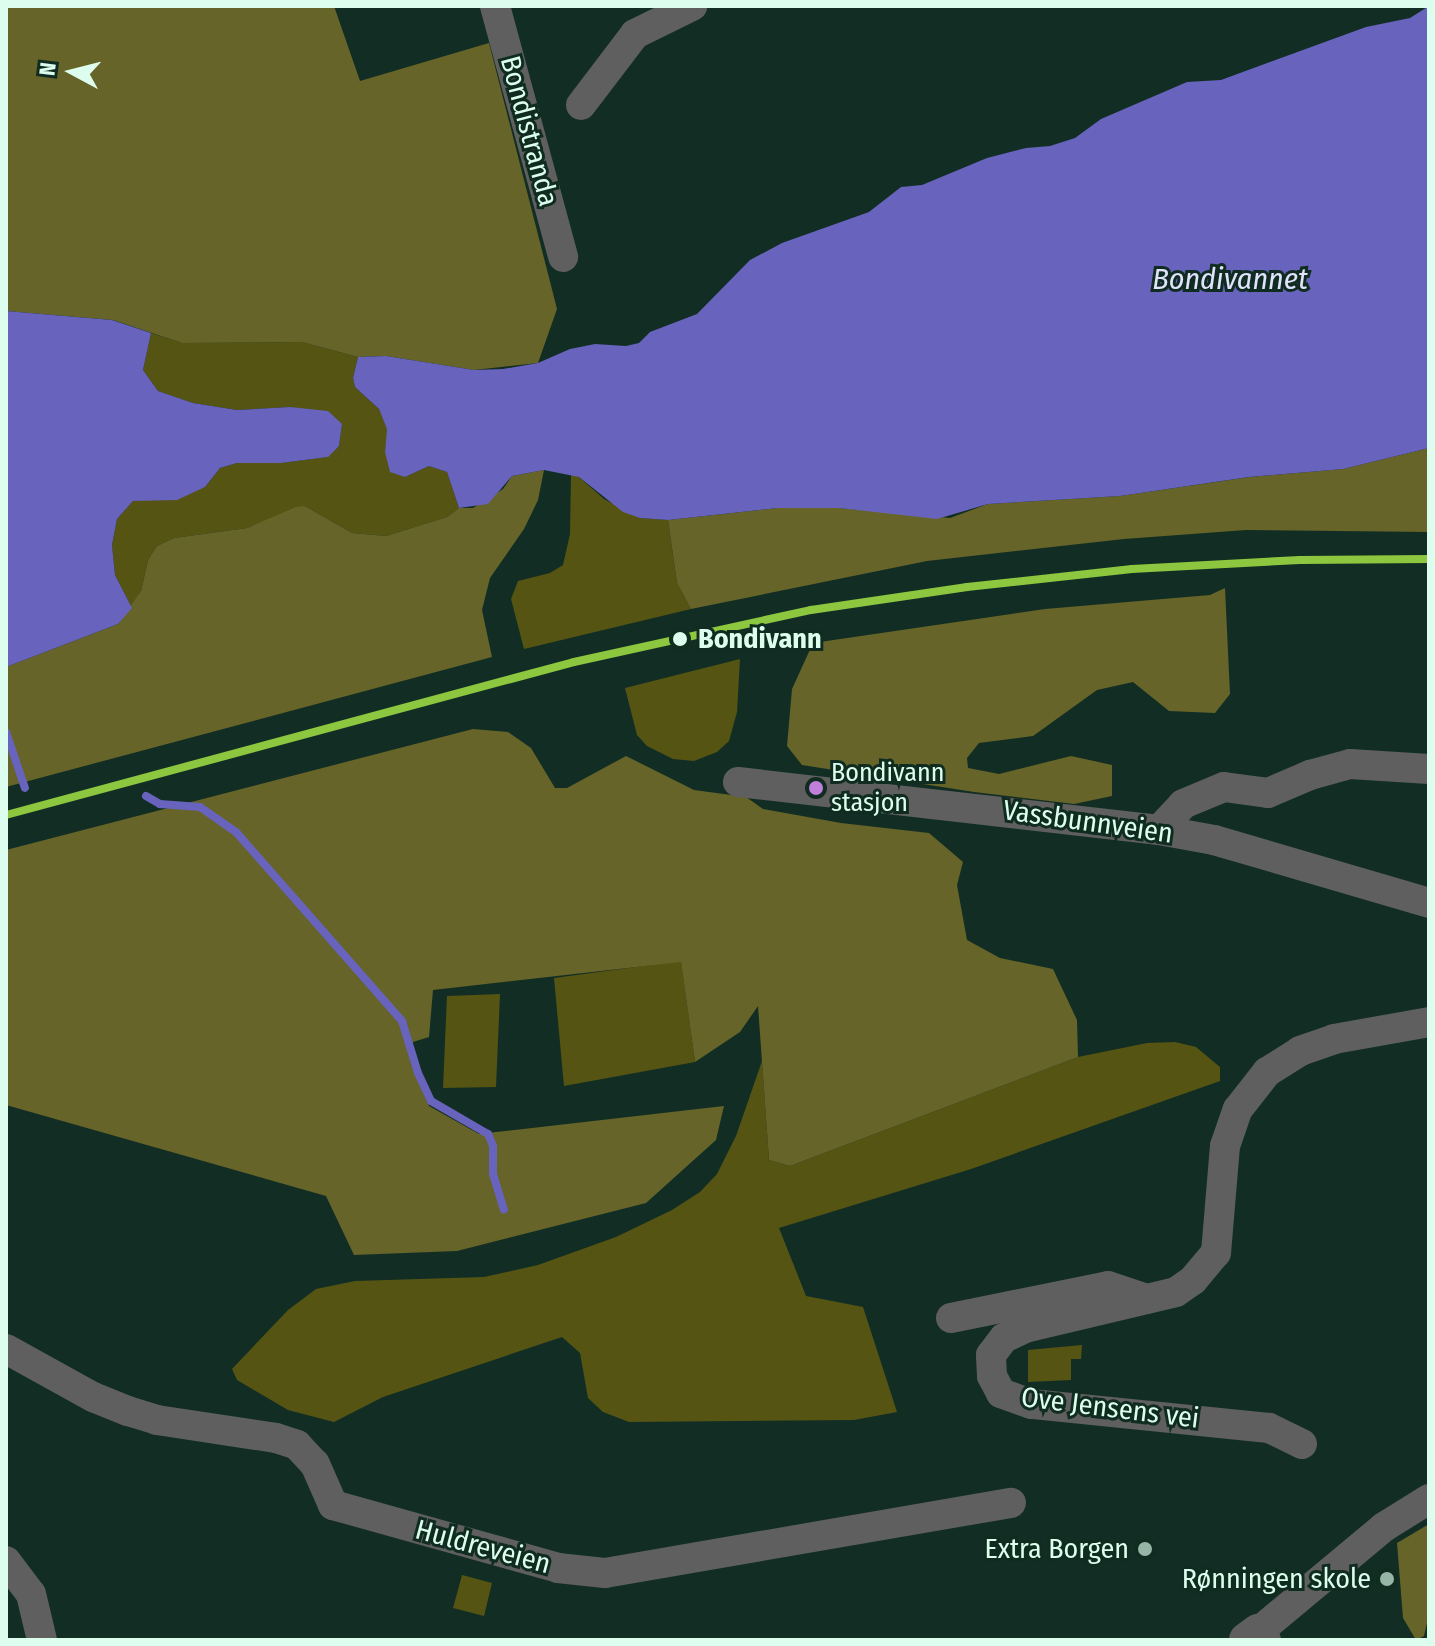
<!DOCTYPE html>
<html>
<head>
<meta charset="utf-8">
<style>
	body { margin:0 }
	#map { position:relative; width:1435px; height:1646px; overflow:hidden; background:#122e24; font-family:"Fira Sans Condensed",sans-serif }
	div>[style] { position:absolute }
	.green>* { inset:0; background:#555413 }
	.forest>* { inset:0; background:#666428 }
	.water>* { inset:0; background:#6863bc }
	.stream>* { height:8px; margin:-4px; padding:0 4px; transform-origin:4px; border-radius:4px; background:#6863bc }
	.minor>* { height:30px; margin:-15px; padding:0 15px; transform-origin:15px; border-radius:15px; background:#5f5f60 }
	.tertiary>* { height:36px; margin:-18px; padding:0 18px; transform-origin:18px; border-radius:18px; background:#5f5f60 }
	.rail-1>* { height:8px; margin:-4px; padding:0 4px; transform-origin:4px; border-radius:4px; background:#8dc63f }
	.dots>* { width:22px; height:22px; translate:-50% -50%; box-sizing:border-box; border:4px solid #102c21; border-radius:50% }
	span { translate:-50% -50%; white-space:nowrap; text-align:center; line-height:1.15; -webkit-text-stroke:6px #102c21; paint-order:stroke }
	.bus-label { font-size:26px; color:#ddfeee }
	.left { translate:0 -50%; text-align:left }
	.street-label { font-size:28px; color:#ddfeee }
	.stop-label { font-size:28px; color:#ddfeee; font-weight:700 }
	.poi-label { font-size:28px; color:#ddfeee }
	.right { translate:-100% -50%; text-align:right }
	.water-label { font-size:30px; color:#e1e2fc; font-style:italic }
	.frame { position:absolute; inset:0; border:8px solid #ddfeee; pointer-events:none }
	.north { position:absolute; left:32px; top:32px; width:80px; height:80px; -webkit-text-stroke:6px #102c21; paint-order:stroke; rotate:277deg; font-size:22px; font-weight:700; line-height:32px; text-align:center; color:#ddfeee }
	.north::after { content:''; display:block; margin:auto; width:28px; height:36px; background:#ddfeee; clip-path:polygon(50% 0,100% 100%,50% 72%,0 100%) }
</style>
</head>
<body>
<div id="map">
	<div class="green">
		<div style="clip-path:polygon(151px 333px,182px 343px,302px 342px,358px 357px,353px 378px,355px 387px,379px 409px,388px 429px,385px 452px,405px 477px,429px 466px,447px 472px,459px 508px,447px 517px,386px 536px,352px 533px,305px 506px,247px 528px,174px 538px,157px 546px,148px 560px,141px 591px,132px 608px,115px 575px,112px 545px,117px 519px,133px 501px,205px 487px,220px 468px,237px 463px,281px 463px,327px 457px,339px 446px,342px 424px,290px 407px,237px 410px,193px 403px,158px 391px,143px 370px)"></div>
		<div style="clip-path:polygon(571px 474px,579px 477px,604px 499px,640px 518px,668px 520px,677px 583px,691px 609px,524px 649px,511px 599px,518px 581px,550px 573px,563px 565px,570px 534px)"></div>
		<div style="clip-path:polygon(740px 659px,737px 712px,729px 741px,717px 752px,694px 761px,673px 759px,647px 746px,637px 735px,625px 688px)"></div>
		<div style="clip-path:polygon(681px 961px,695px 1062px,564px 1086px,554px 978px)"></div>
		<div style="clip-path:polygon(500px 994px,496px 1087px,443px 1088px,447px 996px)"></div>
		<div style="clip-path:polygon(1175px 1042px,1196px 1047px,1220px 1067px,1220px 1081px,971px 1169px,779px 1228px,806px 1296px,863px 1307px,897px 1412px,854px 1420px,629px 1422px,603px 1412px,588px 1398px,580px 1353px,562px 1337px,383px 1397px,334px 1422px,288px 1410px,237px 1380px,232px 1369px,288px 1310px,316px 1289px,355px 1281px,484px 1277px,538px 1265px,616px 1237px,672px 1210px,700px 1192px,717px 1174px,736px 1136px,762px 1061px,769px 1160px,790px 1166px,1078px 1057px,1147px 1043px)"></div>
		<div style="clip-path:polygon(1082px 1345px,1081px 1359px,1071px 1359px,1071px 1380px,1028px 1382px,1028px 1350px)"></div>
		<div style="clip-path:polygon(462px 1575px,492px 1583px,484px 1616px,453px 1608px)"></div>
	</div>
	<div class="forest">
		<div style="clip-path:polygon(6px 6px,334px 6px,360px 81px,489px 43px,557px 309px,538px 363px,474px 370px,386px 356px,358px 357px,302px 342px,182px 343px,113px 320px,6px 311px)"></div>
		<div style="clip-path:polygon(1429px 448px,1429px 532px,1246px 530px,1124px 539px,927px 561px,691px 609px,677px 583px,668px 520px,777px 508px,839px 508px,950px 518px,988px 504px,1120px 496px,1250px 477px,1343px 469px)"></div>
		<div style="clip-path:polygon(544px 470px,538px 500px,524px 529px,490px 578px,482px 610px,492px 657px,6px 787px,6px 667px,118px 624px,141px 591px,148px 560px,157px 546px,174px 538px,247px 528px,296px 507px,305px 506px,352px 533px,386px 536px,447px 517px,459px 508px,473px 508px,503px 489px,512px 476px)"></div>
		<div style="clip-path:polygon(1225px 588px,1230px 694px,1215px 713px,1169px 711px,1133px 682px,1097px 690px,1033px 736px,979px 743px,967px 758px,968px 768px,999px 774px,1071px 756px,1112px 765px,1112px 796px,1074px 804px,974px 792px,802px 765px,787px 746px,792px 689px,813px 643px,1045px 609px,1210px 595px)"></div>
		<div style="clip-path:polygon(473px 729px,508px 732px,531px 748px,555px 788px,567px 788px,626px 756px,694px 790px,746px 797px,763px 809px,841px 823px,929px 833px,963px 862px,957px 885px,967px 940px,1000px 958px,1053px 969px,1077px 1020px,1078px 1057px,790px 1166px,769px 1160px,758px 1006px,740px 1032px,695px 1062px,681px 962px,433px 990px,429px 1037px,413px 1042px,410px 1060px,429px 1106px,479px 1134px,724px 1106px,716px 1140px,646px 1203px,457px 1251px,354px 1255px,326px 1196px,6px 1105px,6px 850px)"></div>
		<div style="clip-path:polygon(1429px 1524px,1429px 1614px,1424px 1636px,1416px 1640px,1403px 1618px,1397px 1543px)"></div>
	</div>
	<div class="water">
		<div style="clip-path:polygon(1429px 6px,1429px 448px,1343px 469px,1249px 477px,1120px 496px,988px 504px,937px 519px,839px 508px,777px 508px,668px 520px,640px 518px,623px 512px,579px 477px,544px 470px,512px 476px,488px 504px,459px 508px,447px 472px,429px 466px,405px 477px,390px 472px,385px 452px,387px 429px,379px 409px,355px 387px,353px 378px,358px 357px,386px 356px,474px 370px,503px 369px,538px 363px,570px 349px,595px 344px,626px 346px,639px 343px,650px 332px,697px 314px,750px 260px,782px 243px,869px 212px,901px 187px,922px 185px,987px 158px,1026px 148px,1050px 146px,1075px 138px,1101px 119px,1187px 82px,1221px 80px,1366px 27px,1410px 18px)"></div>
		<div style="clip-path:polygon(6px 311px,112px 320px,151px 333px,143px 370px,158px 391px,193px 403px,237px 410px,290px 407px,328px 411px,342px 424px,339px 446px,328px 457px,281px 463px,237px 463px,220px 468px,205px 487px,177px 500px,133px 501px,117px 519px,112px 545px,115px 575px,132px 608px,118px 624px,6px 667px)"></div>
	</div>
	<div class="stream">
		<div style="left:6px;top:732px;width:59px;rotate:71.3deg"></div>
		<div style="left:146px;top:796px;width:16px;rotate:30deg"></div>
		<div style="left:160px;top:804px;width:40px;rotate:4.3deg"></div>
		<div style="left:200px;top:807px;width:44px;rotate:34.8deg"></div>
		<div style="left:236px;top:832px;width:252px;rotate:48.7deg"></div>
		<div style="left:402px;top:1021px;width:54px;rotate:72.9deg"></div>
		<div style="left:418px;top:1073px;width:31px;rotate:65deg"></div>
		<div style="left:431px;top:1101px;width:66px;rotate:30.1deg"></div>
		<div style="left:488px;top:1134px;width:13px;rotate:67deg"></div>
		<div style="left:493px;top:1146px;width:28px;rotate:90deg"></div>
		<div style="left:493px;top:1174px;width:37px;rotate:73deg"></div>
	</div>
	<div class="minor">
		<div style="left:495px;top:6px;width:260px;rotate:74.8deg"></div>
		<div style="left:581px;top:105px;width:89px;rotate:-52.7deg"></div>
		<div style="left:635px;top:34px;width:64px;rotate:-26.2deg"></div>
		<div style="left:738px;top:782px;width:424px;rotate:6.5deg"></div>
		<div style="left:1159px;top:830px;width:56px;rotate:10.3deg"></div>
		<div style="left:1214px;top:840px;width:224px;rotate:16.3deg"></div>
		<div style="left:1159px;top:830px;width:35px;rotate:-47deg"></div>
		<div style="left:1183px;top:804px;width:44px;rotate:-22.5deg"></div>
		<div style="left:1224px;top:787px;width:44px;rotate:7.8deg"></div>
		<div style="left:1268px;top:793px;width:46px;rotate:-23.2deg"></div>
		<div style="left:1310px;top:775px;width:41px;rotate:-15.4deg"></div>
		<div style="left:1350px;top:764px;width:79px;rotate:3.6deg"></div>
		<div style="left:951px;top:1318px;width:160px;rotate:-11.5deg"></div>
		<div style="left:1108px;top:1286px;width:41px;rotate:18.4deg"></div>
		<div style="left:6px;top:1349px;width:99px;rotate:28.9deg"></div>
		<div style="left:93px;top:1397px;width:38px;rotate:22deg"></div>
		<div style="left:128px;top:1411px;width:30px;rotate:17deg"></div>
		<div style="left:157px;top:1420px;width:120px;rotate:8.6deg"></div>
		<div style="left:276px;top:1438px;width:22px;rotate:18deg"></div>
		<div style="left:297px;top:1445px;width:26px;rotate:47deg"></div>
		<div style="left:315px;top:1464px;width:45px;rotate:66.3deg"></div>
		<div style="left:333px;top:1505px;width:234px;rotate:15.6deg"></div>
		<div style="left:558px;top:1568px;width:47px;rotate:6.1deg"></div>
		<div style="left:605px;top:1573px;width:412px;rotate:-9.8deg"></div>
		<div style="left:1302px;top:1444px;width:37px;rotate:-154deg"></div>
		<div style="left:1269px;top:1428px;width:239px;rotate:-174.2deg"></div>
		<div style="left:1031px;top:1404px;width:32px;rotate:-160deg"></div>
		<div style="left:1001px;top:1393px;width:19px;rotate:-118deg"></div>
		<div style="left:992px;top:1376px;width:21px;rotate:-93deg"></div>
		<div style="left:991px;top:1355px;width:21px;rotate:-53deg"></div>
		<div style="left:1004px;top:1338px;width:23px;rotate:-25deg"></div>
		<div style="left:1025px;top:1328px;width:155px;rotate:-13.4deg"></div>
		<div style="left:1176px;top:1292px;width:21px;rotate:-35deg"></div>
		<div style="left:1193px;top:1280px;width:35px;rotate:-50deg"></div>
		<div style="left:1216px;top:1253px;width:107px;rotate:-85.2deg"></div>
		<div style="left:1225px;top:1146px;width:39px;rotate:-71deg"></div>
		<div style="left:1238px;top:1109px;width:47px;rotate:-51.9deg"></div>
		<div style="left:1267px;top:1072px;width:39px;rotate:-32deg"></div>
		<div style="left:1300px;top:1051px;width:36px;rotate:-19deg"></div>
		<div style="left:1334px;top:1039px;width:97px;rotate:-10.1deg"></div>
		<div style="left:6px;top:1561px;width:41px;rotate:52.9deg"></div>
		<div style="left:31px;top:1594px;width:47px;rotate:76.6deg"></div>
		<div style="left:1266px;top:1640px;width:11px;rotate:-135deg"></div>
		<div style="left:1258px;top:1632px;width:164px;rotate:-39.8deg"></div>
		<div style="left:1384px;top:1527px;width:53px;rotate:-31.9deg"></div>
	</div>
	<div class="tertiary">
		<div style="left:1247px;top:1640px;width:14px;rotate:-36deg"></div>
	</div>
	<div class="rail-1">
		<div style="left:6px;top:815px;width:588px;rotate:-15.08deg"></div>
		<div style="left:574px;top:662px;width:243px;rotate:-12.4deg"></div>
		<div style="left:811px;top:610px;width:158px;rotate:-8.4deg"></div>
		<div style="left:967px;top:587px;width:166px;rotate:-6.2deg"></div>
		<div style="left:1132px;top:569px;width:168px;rotate:-3.1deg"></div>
		<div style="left:1300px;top:560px;width:129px;rotate:-0.4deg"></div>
	</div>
	<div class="dots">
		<div style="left:680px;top:639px;background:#ddfeee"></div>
		<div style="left:816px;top:788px;background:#c07fdc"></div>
		<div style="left:1145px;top:1549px;background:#96b5a7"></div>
		<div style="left:1387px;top:1579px;background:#96b5a7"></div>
	</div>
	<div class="bus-label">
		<span class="left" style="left:831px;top:788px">Bondivann<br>stasjon</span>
	</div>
	<div class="street-label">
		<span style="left:529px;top:131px;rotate:75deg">Bondistranda</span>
		<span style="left:1088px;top:822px;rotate:8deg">Vassbunnveien</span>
		<span style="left:1110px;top:1408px;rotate:7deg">Ove Jensens vei</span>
		<span style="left:483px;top:1547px;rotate:15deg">Huldreveien</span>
	</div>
	<div class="stop-label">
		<span class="left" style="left:698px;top:639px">Bondivann</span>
	</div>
	<div class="poi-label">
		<span class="right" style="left:1129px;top:1549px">Extra Borgen</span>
		<span class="right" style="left:1371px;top:1579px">Rønningen skole</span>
	</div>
	<div class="water-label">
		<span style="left:1230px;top:279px">Bondivannet</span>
	</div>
	<div class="frame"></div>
	<div class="north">N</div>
</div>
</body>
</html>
